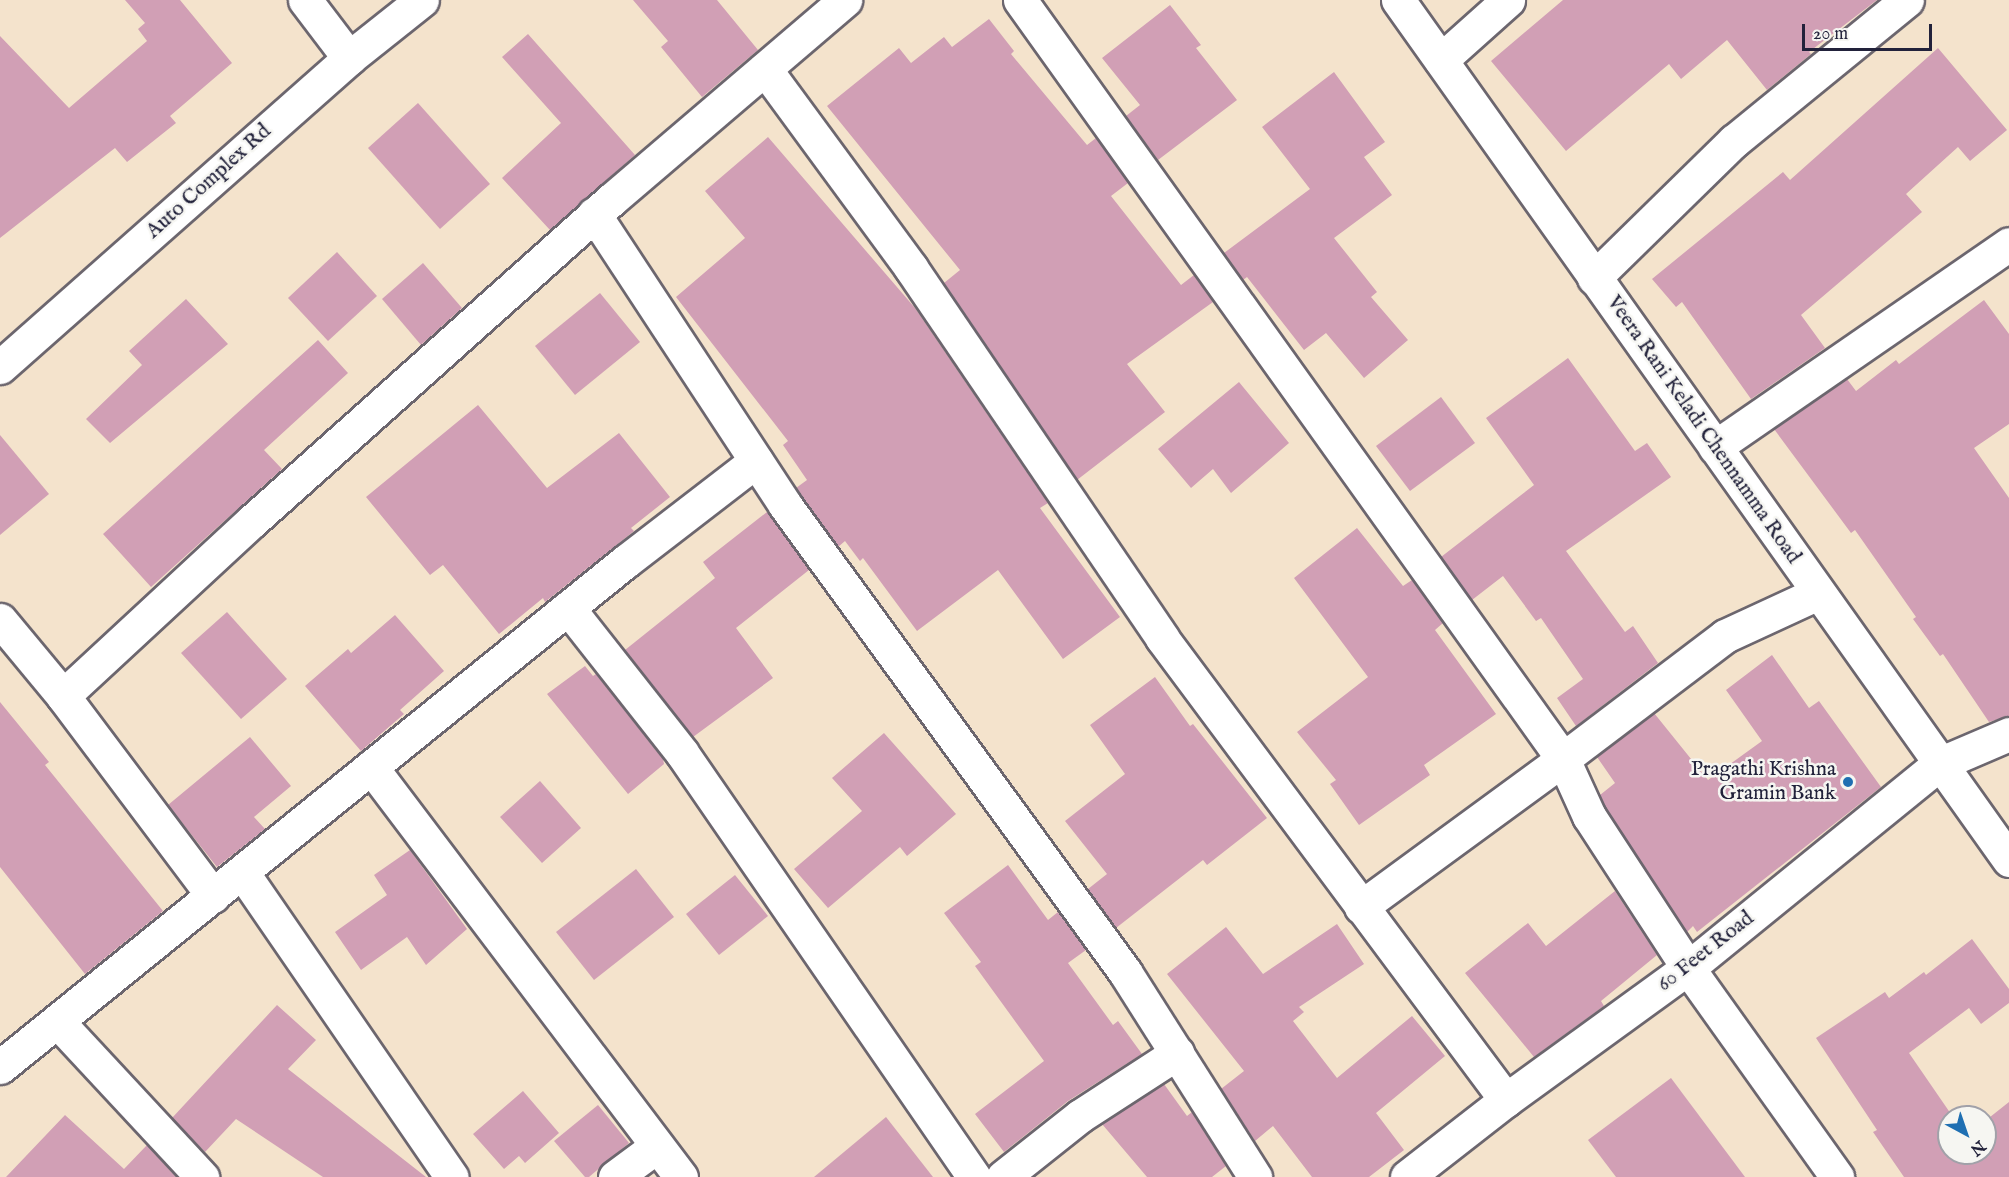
<!DOCTYPE html>
<html>
<head>
<meta charset="utf-8">
<style>
	body { margin:0 }
	#map { position:relative; width:2009px; height:1177px; overflow:hidden; background:#f4e3cc; font-family:"IM FELL English",serif }
	div>[style] { position:absolute }
	.building>* { inset:0; background:#d19fb5 }
	.roads { filter:drop-shadow(2px 0 #6c666e) drop-shadow(-2px 0 #6c666e) drop-shadow(0 2px #6c666e) drop-shadow(0 -2px #6c666e) }
	.street>* { height:33px; margin:-16.5px; padding:0 16.5px; transform-origin:16.5px; border-radius:16.5px; background:#fff }
	.secondary>* { height:33px; margin:-16.5px; padding:0 16.5px; transform-origin:16.5px; border-radius:16.5px; background:#fff }
	.dots>* { width:16px; height:16px; translate:-50% -50%; box-sizing:border-box; border:3px solid #f6f6f2; border-radius:50% }
	span { translate:-50% -50%; white-space:nowrap; text-align:center; line-height:1.15; -webkit-text-stroke:5px #f6f6f2; paint-order:stroke }
	.street-label { font-size:21px; color:#22223b }
	.poi-label { font-size:21px; color:#22223b }
	.right { translate:-100% -50%; text-align:right }
	.north { position:absolute; left:1937px; top:1105px; width:60px; height:60px; box-sizing:border-box; background:#f6f6f2; border:2px solid #a1a1a9; border-radius:50%; rotate:140deg; font-size:16px; font-weight:700; line-height:24px; text-align:center; color:#22223b }
	.north::after { content:''; display:block; margin:auto; width:21px; height:27px; background:#1f6fb2; clip-path:polygon(50% 0,100% 100%,50% 72%,0 100%) }
	.scale { position:absolute; left:1802px; top:24px; width:130px; height:27px; box-sizing:border-box; border:3px solid #22223b; border-top:0; padding-left:8px; font-size:18px; line-height:21px; white-space:nowrap; color:#22223b; -webkit-text-stroke:4px #f6f6f2; paint-order:stroke }
</style>
</head>
<body>
<div id="map">
	<div class="building">
		<div style="clip-path:polygon(125px 0,180px 0,232px 63px,170px 116px,176px 123px,127px 162px,115px 148px,0 238px,0 36px,69px 108px,147px 41px,138px 29px,145px 23px)"></div>
		<div style="clip-path:polygon(633px 0,717px 0,758px 50px,702px 97px,661px 47px,668px 41px)"></div>
		<div style="clip-path:polygon(1563px 0,1877px 0,1809px 52px,1811px 54px,1767px 90px,1727px 40px,1681px 79px,1669px 64px,1566px 151px,1491px 61px)"></div>
		<div style="clip-path:polygon(1170px 5px,1201px 45px,1196px 48px,1237px 100px,1158px 160px,1126px 116px,1140px 105px,1102px 58px)"></div>
		<div style="clip-path:polygon(989px 19px,1014px 51px,1011px 54px,1087px 145px,1096px 138px,1128px 183px,1111px 196px,1181px 285px,1194px 275px,1213px 302px,1127px 364px,1165px 412px,1077px 480px,944px 283px,960px 270px,827px 106px,899px 48px,911px 63px,944px 37px,952px 47px)"></div>
		<div style="clip-path:polygon(528px 34px,635px 155px,550px 230px,502px 178px,561px 123px,502px 57px)"></div>
		<div style="clip-path:polygon(1938px 48px,2007px 130px,1970px 161px,1958px 147px,1906px 194px,1922px 212px,1801px 315px,1825px 348px,1751px 399px,1682px 302px,1676px 307px,1652px 279px,1783px 172px,1790px 180px)"></div>
		<div style="clip-path:polygon(1334px 72px,1385px 142px,1364px 157px,1392px 195px,1334px 238px,1377px 292px,1371px 297px,1408px 340px,1364px 378px,1326px 333px,1304px 350px,1247px 277px,1243px 280px,1224px 253px,1310px 189px,1262px 127px)"></div>
		<div style="clip-path:polygon(418px 103px,490px 184px,440px 229px,368px 148px)"></div>
		<div style="clip-path:polygon(768px 137px,915px 308px,1048px 503px,1040px 508px,1120px 617px,1063px 659px,998px 570px,917px 631px,863px 558px,860px 561px,845px 541px,838px 547px,800px 494px,796px 488px,807px 480px,783px 445px,788px 441px,676px 297px,745px 238px,705px 191px)"></div>
		<div style="clip-path:polygon(337px 252px,377px 296px,328px 341px,288px 298px)"></div>
		<div style="clip-path:polygon(423px 263px,462px 308px,421px 345px,382px 299px)"></div>
		<div style="clip-path:polygon(600px 293px,640px 342px,575px 395px,535px 346px)"></div>
		<div style="clip-path:polygon(186px 299px,228px 344px,110px 443px,86px 419px,142px 365px,129px 351px)"></div>
		<div style="clip-path:polygon(1984px 300px,2009px 334px,2009px 424px,1974px 448px,2009px 498px,2009px 716px,1989px 722px,1943px 654px,1940px 656px,1913px 619px,1916px 617px,1855px 530px,1851px 533px,1774px 429px,1847px 379px,1856px 391px,1896px 360px,1899px 364px)"></div>
		<div style="clip-path:polygon(318px 340px,348px 373px,264px 450px,282px 469px,151px 587px,103px 534px)"></div>
		<div style="clip-path:polygon(1568px 358px,1635px 451px,1647px 443px,1671px 477px,1566px 551px,1625px 632px,1633px 626px,1658px 663px,1576px 726px,1557px 698px,1583px 679px,1541px 618px,1536px 621px,1503px 576px,1472px 600px,1441px 557px,1534px 485px,1486px 418px)"></div>
		<div style="clip-path:polygon(1239px 382px,1289px 443px,1231px 493px,1213px 469px,1191px 488px,1158px 449px)"></div>
		<div style="clip-path:polygon(1441px 397px,1475px 443px,1410px 491px,1376px 446px)"></div>
		<div style="clip-path:polygon(478px 405px,547px 488px,619px 433px,670px 497px,631px 528px,634px 531px,545px 602px,543px 598px,499px 634px,443px 565px,430px 575px,366px 497px)"></div>
		<div style="clip-path:polygon(0 435px,49px 494px,0 535px)"></div>
		<div style="clip-path:polygon(767px 512px,809px 570px,736px 628px,773px 678px,693px 737px,625px 650px,715px 578px,703px 562px)"></div>
		<div style="clip-path:polygon(1357px 528px,1403px 586px,1412px 580px,1443px 623px,1435px 630px,1496px 714px,1424px 765px,1430px 775px,1359px 825px,1330px 784px,1336px 780px,1297px 732px,1368px 677px,1294px 578px)"></div>
		<div style="clip-path:polygon(227px 612px,287px 679px,241px 719px,181px 653px)"></div>
		<div style="clip-path:polygon(395px 615px,444px 671px,400px 710px,404px 714px,361px 751px,305px 686px,348px 649px,351px 653px)"></div>
		<div style="clip-path:polygon(1772px 655px,1809px 708px,1819px 701px,1881px 787px,1697px 932px,1693px 926px,1687px 932px,1605px 807px,1600px 795px,1615px 783px,1597px 757px,1654px 713px,1708px 780px,1762px 741px,1726px 690px)"></div>
		<div style="clip-path:polygon(585px 666px,593px 676px,596px 674px,663px 759px,664px 764px,628px 794px,547px 694px)"></div>
		<div style="clip-path:polygon(1155px 677px,1190px 726px,1193px 724px,1267px 818px,1207px 865px,1203px 860px,1116px 928px,1088px 889px,1107px 874px,1065px 821px,1125px 774px,1090px 725px)"></div>
		<div style="clip-path:polygon(0 702px,49px 762px,45px 765px,163px 911px,85px 974px,0 867px)"></div>
		<div style="clip-path:polygon(884px 733px,956px 814px,907px 856px,900px 847px,828px 908px,794px 869px,862px 811px,832px 778px)"></div>
		<div style="clip-path:polygon(250px 737px,291px 786px,254px 817px,265px 829px,217px 867px,168px 805px)"></div>
		<div style="clip-path:polygon(540px 781px,581px 828px,542px 863px,500px 817px)"></div>
		<div style="clip-path:polygon(410px 850px,467px 929px,426px 965px,407px 937px,361px 970px,335px 932px,387px 895px,374px 875px)"></div>
		<div style="clip-path:polygon(1008px 865px,1048px 920px,1058px 912px,1086px 950px,1068px 963px,1113px 1025px,1118px 1021px,1142px 1054px,1068px 1101px,1004px 1152px,975px 1114px,1044px 1061px,975px 966px,981px 962px,944px 913px)"></div>
		<div style="clip-path:polygon(636px 869px,674px 917px,594px 980px,556px 932px)"></div>
		<div style="clip-path:polygon(735px 875px,768px 916px,719px 955px,686px 914px)"></div>
		<div style="clip-path:polygon(1615px 891px,1657px 955px,1601px 1001px,1604px 1006px,1534px 1057px,1465px 973px,1528px 923px,1546px 946px)"></div>
		<div style="clip-path:polygon(1337px 924px,1364px 964px,1299px 1007px,1304px 1012px,1293px 1021px,1337px 1078px,1412px 1016px,1445px 1056px,1376px 1113px,1404px 1150px,1369px 1177px,1312px 1177px,1273px 1126px,1255px 1141px,1221px 1089px,1244px 1071px,1167px 974px,1226px 927px,1263px 974px)"></div>
		<div style="clip-path:polygon(1972px 939px,2009px 989px,2009px 1003px,1981px 1024px,1969px 1008px,1909px 1053px,1953px 1117px,1949px 1117px,1949px 1153px,1985px 1153px,1985px 1121px,2009px 1102px,2009px 1177px,1904px 1177px,1873px 1132px,1877px 1130px,1816px 1038px,1885px 992px,1889px 998px,1924px 972px,1926px 975px)"></div>
		<div style="clip-path:polygon(277px 1005px,316px 1040px,288px 1069px,426px 1177px,323px 1177px,236px 1119px,205px 1152px,172px 1118px)"></div>
		<div style="clip-path:polygon(1671px 1078px,1745px 1177px,1616px 1177px,1588px 1140px)"></div>
		<div style="clip-path:polygon(1164px 1084px,1187px 1116px,1192px 1112px,1226px 1166px,1212px 1177px,1147px 1177px,1102px 1124px)"></div>
		<div style="clip-path:polygon(523px 1091px,559px 1133px,525px 1163px,519px 1156px,504px 1169px,473px 1134px)"></div>
		<div style="clip-path:polygon(598px 1105px,629px 1143px,589px 1177px,585px 1177px,554px 1141px)"></div>
		<div style="clip-path:polygon(65px 1115px,124px 1169px,147px 1145px,176px 1177px,6px 1177px)"></div>
		<div style="clip-path:polygon(886px 1117px,933px 1177px,814px 1177px)"></div>
	</div>
	<div class="roads">
		<div class="street">
			<div style="left:305px;top:0;width:73px;rotate:52.8deg"></div>
			<div style="left:1020px;top:0;width:933px;rotate:54.42deg"></div>
			<div style="left:1563px;top:759px;width:63px;rotate:65.5deg"></div>
			<div style="left:1589px;top:816px;width:181px;rotate:56.9deg"></div>
			<div style="left:1688px;top:968px;width:257px;rotate:54.5deg"></div>
			<div style="left:1441px;top:60px;width:90px;rotate:-41.8deg"></div>
			<div style="left:765px;top:69px;width:247px;rotate:53.7deg"></div>
			<div style="left:911px;top:268px;width:447px;rotate:55.8deg"></div>
			<div style="left:1162px;top:638px;width:576px;rotate:53.33deg"></div>
			<div style="left:594px;top:214px;width:348px;rotate:56.7deg"></div>
			<div style="left:785px;top:505px;width:578px;rotate:53.94deg"></div>
			<div style="left:1125px;top:972px;width:243px;rotate:57.6deg"></div>
			<div style="left:1594px;top:278px;width:196px;rotate:-44.4deg"></div>
			<div style="left:1734px;top:141px;width:223px;rotate:-39.2deg"></div>
			<div style="left:1715px;top:447px;width:357px;rotate:-34.6deg"></div>
			<div style="left:568px;top:608px;width:184px;rotate:51.8deg"></div>
			<div style="left:682px;top:753px;width:515px;rotate:55.45deg"></div>
			<div style="left:0;top:620px;width:99px;rotate:50.3deg"></div>
			<div style="left:63px;top:696px;width:250px;rotate:53.1deg"></div>
			<div style="left:63px;top:696px;width:258px;rotate:-42.8deg"></div>
			<div style="left:252px;top:521px;width:482px;rotate:-41.8deg"></div>
			<div style="left:611px;top:200px;width:308px;rotate:-40.5deg"></div>
			<div style="left:371px;top:767px;width:514px;rotate:52.91deg"></div>
			<div style="left:242px;top:872px;width:370px;rotate:55.5deg"></div>
			<div style="left:1361px;top:907px;width:250px;rotate:-36.2deg"></div>
			<div style="left:1563px;top:759px;width:203px;rotate:-37.2deg"></div>
			<div style="left:1725px;top:636px;width:102px;rotate:-24.8deg"></div>
			<div style="left:58px;top:1022px;width:212px;rotate:47.1deg"></div>
			<div style="left:0;top:1067px;width:805px;rotate:-38.95deg"></div>
			<div style="left:626px;top:561px;width:164px;rotate:-37.6deg"></div>
			<div style="left:615px;top:1177px;width:52px;rotate:-36.4deg"></div>
			<div style="left:1003px;top:1177px;width:98px;rotate:-38.4deg"></div>
			<div style="left:1080px;top:1116px;width:116px;rotate:-33deg"></div>
		</div>
		<div class="secondary">
			<div style="left:1398px;top:0;width:1055px;rotate:54.61deg"></div>
			<div style="left:0;top:367px;width:466px;rotate:-41.5deg"></div>
			<div style="left:349px;top:58px;width:93px;rotate:-38.5deg"></div>
			<div style="left:1407px;top:1177px;width:125px;rotate:-37.9deg"></div>
			<div style="left:1506px;top:1100px;width:225px;rotate:-36deg"></div>
			<div style="left:1688px;top:968px;width:323px;rotate:-39.1deg"></div>
			<div style="left:1939px;top:764px;width:76px;rotate:-23.2deg"></div>
		</div>
	</div>
	<div class="dots">
		<div style="left:1848px;top:782px;background:#1f6fb2"></div>
	</div>
	<div class="street-label">
		<span style="left:209px;top:182px;rotate:-42deg">Auto Complex Rd</span>
		<span style="left:1703px;top:430px;rotate:55deg">Veera Rani Keladi Chennamma Road</span>
		<span style="left:1706px;top:952px;rotate:-38deg">60 Feet Road</span>
	</div>
	<div class="poi-label">
		<span class="right" style="left:1836px;top:782px">Pragathi Krishna<br>Gramin Bank</span>
	</div>
	<div class="north">N</div>
	<div class="scale">20 m</div>
</div>
</body>
</html>
